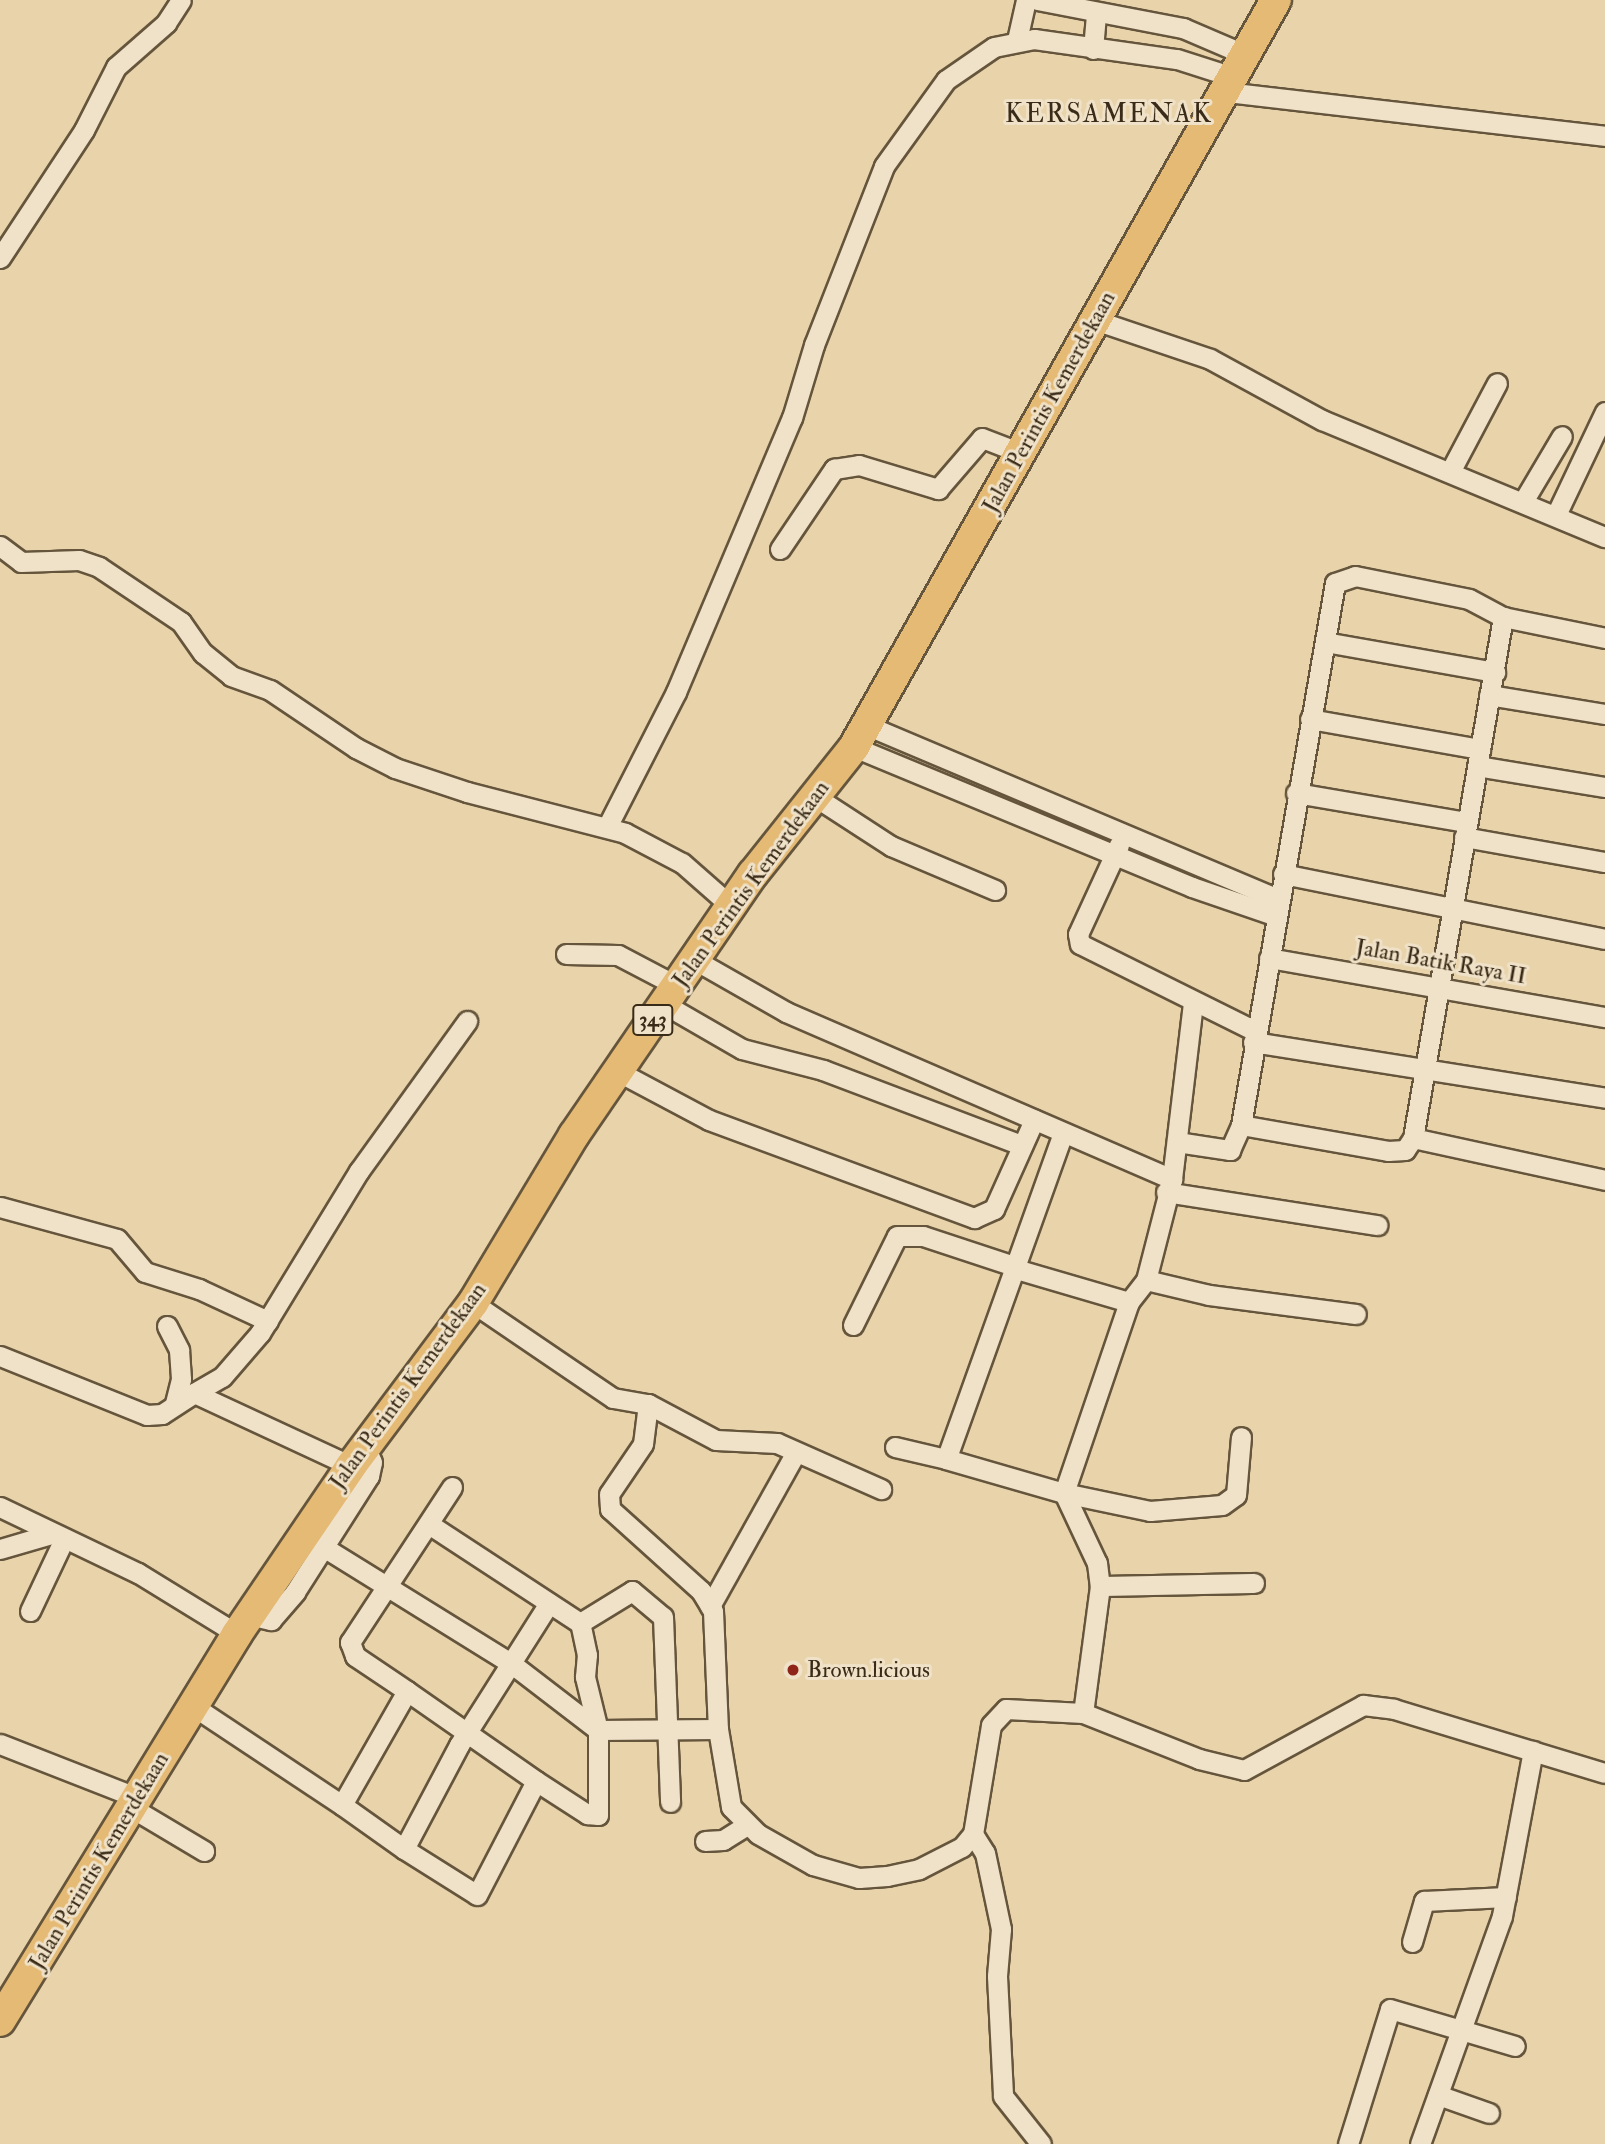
<!DOCTYPE html>
<html>
<head>
<meta charset="utf-8">
<style>
	body { margin:0 }
	#map { position:relative; width:1605px; height:2144px; overflow:hidden; background:#e8d3aa; font-family:"IM FELL Double Pica",serif }
	div>[style] { position:absolute }
	.roads { filter:drop-shadow(2px 0 #65553c) drop-shadow(-2px 0 #65553c) drop-shadow(0 2px #65553c) drop-shadow(0 -2px #65553c) }
	.street>* { height:19px; margin:-9.5px; padding:0 9.5px; transform-origin:9.5px; border-radius:9.5px; background:#f0e2c8 }
	.primary>* { height:30px; margin:-15px; padding:0 15px; transform-origin:15px; border-radius:15px; background:#e4ba75 }
	.dots>* { width:19px; height:19px; translate:-50% -50%; box-sizing:border-box; border:4px solid #f0e2c8; border-radius:50% }
	span { translate:-50% -50%; white-space:nowrap; text-align:center; line-height:1.15; -webkit-text-stroke:6px #f0e2c8; paint-order:stroke }
	.shield-label span { padding:2px 5px; background:#f0e2c8; border:2px solid; border-radius:5px; -webkit-text-stroke-width:0 }
	.shield-label { font-size:21px; color:#392b17; font-weight:700 }
	.street-label { font-size:23px; color:#392b17 }
	.poi-label { font-size:23px; color:#392b17 }
	.left { translate:0 -50%; text-align:left }
	.quarter-label { font-size:26px; color:#392b17; letter-spacing:2px }
</style>
</head>
<body>
<div id="map">
	<div class="roads">
		<div class="street">
			<div style="left:1037px;top:0;width:149px;rotate:10.9deg"></div>
			<div style="left:1183px;top:28px;width:66px;rotate:23.1deg"></div>
			<div style="left:1017px;top:40px;width:41px;rotate:-77.3deg"></div>
			<div style="left:1093px;top:49px;width:36px;rotate:-85deg"></div>
			<div style="left:1226px;top:92px;width:382px;rotate:6.6deg"></div>
			<div style="left:0;top:258px;width:153px;rotate:-56.7deg"></div>
			<div style="left:84px;top:130px;width:71px;rotate:-63.1deg"></div>
			<div style="left:116px;top:67px;width:67px;rotate:-41.3deg"></div>
			<div style="left:166px;top:23px;width:27px;rotate:-57deg"></div>
			<div style="left:1095px;top:320px;width:121px;rotate:18.7deg"></div>
			<div style="left:1210px;top:359px;width:128px;rotate:28.6deg"></div>
			<div style="left:1322px;top:420px;width:306px;rotate:22.5deg"></div>
			<div style="left:1451px;top:470px;width:98px;rotate:-62.1deg"></div>
			<div style="left:1524px;top:500px;width:74px;rotate:-59.3deg"></div>
			<div style="left:1556px;top:515px;width:114px;rotate:-64.6deg"></div>
			<div style="left:0;top:546px;width:26px;rotate:37deg"></div>
			<div style="left:21px;top:562px;width:58px;rotate:-2deg"></div>
			<div style="left:79px;top:560px;width:21px;rotate:19deg"></div>
			<div style="left:99px;top:567px;width:99px;rotate:33.9deg"></div>
			<div style="left:181px;top:622px;width:38px;rotate:55deg"></div>
			<div style="left:203px;top:653px;width:36px;rotate:39deg"></div>
			<div style="left:231px;top:676px;width:41px;rotate:19.7deg"></div>
			<div style="left:270px;top:690px;width:104px;rotate:34deg"></div>
			<div style="left:356px;top:748px;width:44px;rotate:27.1deg"></div>
			<div style="left:395px;top:768px;width:76px;rotate:18.4deg"></div>
			<div style="left:467px;top:792px;width:163px;rotate:14.5deg"></div>
			<div style="left:625px;top:833px;width:64px;rotate:27.8deg"></div>
			<div style="left:682px;top:863px;width:65px;rotate:41.3deg"></div>
			<div style="left:780px;top:549px;width:97px;rotate:-56deg"></div>
			<div style="left:834px;top:469px;width:25px;rotate:-9deg"></div>
			<div style="left:859px;top:465px;width:83px;rotate:16.9deg"></div>
			<div style="left:938px;top:489px;width:67px;rotate:-49.2deg"></div>
			<div style="left:982px;top:438px;width:42px;rotate:21deg"></div>
			<div style="left:1503px;top:617px;width:104px;rotate:11.6deg"></div>
			<div style="left:1325px;top:642px;width:173px;rotate:10deg"></div>
			<div style="left:1489px;top:695px;width:118px;rotate:9.3deg"></div>
			<div style="left:1310px;top:719px;width:173px;rotate:10deg"></div>
			<div style="left:866px;top:725px;width:446px;rotate:22.9deg"></div>
			<div style="left:854px;top:747px;width:366px;rotate:22.5deg"></div>
			<div style="left:1192px;top:887px;width:87px;rotate:18.9deg"></div>
			<div style="left:1477px;top:766px;width:130px;rotate:9.3deg"></div>
			<div style="left:1296px;top:793px;width:171px;rotate:9.7deg"></div>
			<div style="left:814px;top:796px;width:92px;rotate:33deg"></div>
			<div style="left:891px;top:846px;width:113px;rotate:22.9deg"></div>
			<div style="left:607px;top:827px;width:152px;rotate:-62.9deg"></div>
			<div style="left:676px;top:692px;width:298px;rotate:-67.1deg"></div>
			<div style="left:792px;top:418px;width:76px;rotate:-73.2deg"></div>
			<div style="left:814px;top:345px;width:192px;rotate:-68.6deg"></div>
			<div style="left:884px;top:166px;width:106px;rotate:-54.2deg"></div>
			<div style="left:946px;top:80px;width:58px;rotate:-34.5deg"></div>
			<div style="left:994px;top:47px;width:41px;rotate:-11.3deg"></div>
			<div style="left:1034px;top:39px;width:144px;rotate:8deg"></div>
			<div style="left:1177px;top:59px;width:59px;rotate:17.8deg"></div>
			<div style="left:1464px;top:837px;width:143px;rotate:10.1deg"></div>
			<div style="left:1119px;top:845px;width:98px;rotate:114.7deg"></div>
			<div style="left:1078px;top:934px;width:10px;rotate:79deg"></div>
			<div style="left:1080px;top:944px;width:195px;rotate:26.4deg"></div>
			<div style="left:1283px;top:874px;width:328px;rotate:11.4deg"></div>
			<div style="left:566px;top:954px;width:52px;rotate:1.1deg"></div>
			<div style="left:618px;top:955px;width:67px;rotate:27.7deg"></div>
			<div style="left:1269px;top:958px;width:341px;rotate:10deg"></div>
			<div style="left:695px;top:960px;width:105px;rotate:29.7deg"></div>
			<div style="left:786px;top:1012px;width:421px;rotate:23.4deg"></div>
			<div style="left:1172px;top:1179px;width:104px;rotate:104.4deg"></div>
			<div style="left:1146px;top:1280px;width:65px;rotate:13.4deg"></div>
			<div style="left:1209px;top:1295px;width:148px;rotate:7.4deg"></div>
			<div style="left:664px;top:1004px;width:90px;rotate:30deg"></div>
			<div style="left:742px;top:1049px;width:84px;rotate:14.5deg"></div>
			<div style="left:823px;top:1070px;width:213px;rotate:20.7deg"></div>
			<div style="left:1253px;top:1042px;width:356px;rotate:9deg"></div>
			<div style="left:617px;top:1071px;width:104px;rotate:28deg"></div>
			<div style="left:709px;top:1120px;width:283px;rotate:20.3deg"></div>
			<div style="left:974px;top:1218px;width:22px;rotate:-24deg"></div>
			<div style="left:994px;top:1209px;width:98px;rotate:-65.8deg"></div>
			<div style="left:1241px;top:1125px;width:149px;rotate:10deg"></div>
			<div style="left:1388px;top:1151px;width:17px;rotate:-3deg"></div>
			<div style="left:1405px;top:1150px;width:14px;rotate:-56deg"></div>
			<div style="left:1413px;top:1138px;width:529px;rotate:-80.2deg"></div>
			<div style="left:1063px;top:1133px;width:346px;rotate:109.7deg"></div>
			<div style="left:946px;top:1459px;width:123px;rotate:16.1deg"></div>
			<div style="left:1064px;top:1493px;width:202px;rotate:-71.2deg"></div>
			<div style="left:1129px;top:1302px;width:28px;rotate:-52deg"></div>
			<div style="left:1413px;top:1138px;width:197px;rotate:12.3deg"></div>
			<div style="left:1177px;top:1142px;width:54px;rotate:8.6deg"></div>
			<div style="left:1230px;top:1150px;width:27px;rotate:-66deg"></div>
			<div style="left:1241px;top:1125px;width:550px;rotate:-80.16deg"></div>
			<div style="left:1335px;top:583px;width:21px;rotate:-19deg"></div>
			<div style="left:1355px;top:576px;width:116px;rotate:11.4deg"></div>
			<div style="left:1469px;top:599px;width:38px;rotate:28deg"></div>
			<div style="left:1172px;top:1179px;width:178px;rotate:-83.2deg"></div>
			<div style="left:1166px;top:1192px;width:214px;rotate:8.9deg"></div>
			<div style="left:0;top:1207px;width:121px;rotate:15.3deg"></div>
			<div style="left:117px;top:1239px;width:43px;rotate:49.7deg"></div>
			<div style="left:145px;top:1272px;width:57px;rotate:17.5deg"></div>
			<div style="left:199px;top:1289px;width:76px;rotate:24.9deg"></div>
			<div style="left:1016px;top:1269px;width:118px;rotate:16.3deg"></div>
			<div style="left:473px;top:1303px;width:169px;rotate:34.2deg"></div>
			<div style="left:613px;top:1398px;width:36px;rotate:10deg"></div>
			<div style="left:648px;top:1404px;width:40px;rotate:97.1deg"></div>
			<div style="left:643px;top:1444px;width:60px;rotate:124.2deg"></div>
			<div style="left:609px;top:1494px;width:15px;rotate:86deg"></div>
			<div style="left:610px;top:1509px;width:122px;rotate:42deg"></div>
			<div style="left:701px;top:1591px;width:23px;rotate:59deg"></div>
			<div style="left:713px;top:1611px;width:118px;rotate:87.6deg"></div>
			<div style="left:718px;top:1729px;width:79px;rotate:80.5deg"></div>
			<div style="left:731px;top:1807px;width:38px;rotate:45deg"></div>
			<div style="left:758px;top:1834px;width:63px;rotate:29.4deg"></div>
			<div style="left:813px;top:1865px;width:48px;rotate:15.8deg"></div>
			<div style="left:859px;top:1878px;width:28px;rotate:-4deg"></div>
			<div style="left:887px;top:1876px;width:33px;rotate:-12deg"></div>
			<div style="left:919px;top:1869px;width:48px;rotate:-27.1deg"></div>
			<div style="left:962px;top:1847px;width:17px;rotate:-50deg"></div>
			<div style="left:973px;top:1834px;width:110px;rotate:-80.6deg"></div>
			<div style="left:991px;top:1725px;width:22px;rotate:-47deg"></div>
			<div style="left:1006px;top:1709px;width:77px;rotate:3deg"></div>
			<div style="left:1083px;top:1713px;width:125px;rotate:21.6deg"></div>
			<div style="left:1199px;top:1759px;width:46px;rotate:13.7deg"></div>
			<div style="left:1244px;top:1770px;width:136px;rotate:-28.6deg"></div>
			<div style="left:1363px;top:1705px;width:31px;rotate:7deg"></div>
			<div style="left:1394px;top:1709px;width:220px;rotate:16.9deg"></div>
			<div style="left:853px;top:1325px;width:99px;rotate:-63.7deg"></div>
			<div style="left:897px;top:1236px;width:26px"></div>
			<div style="left:923px;top:1236px;width:99px;rotate:18.3deg"></div>
			<div style="left:167px;top:1326px;width:27px;rotate:63deg"></div>
			<div style="left:179px;top:1350px;width:29px;rotate:86deg"></div>
			<div style="left:181px;top:1379px;width:25px;rotate:104deg"></div>
			<div style="left:0;top:1356px;width:158px;rotate:21.9deg"></div>
			<div style="left:147px;top:1415px;width:15px;rotate:-4deg"></div>
			<div style="left:162px;top:1414px;width:38px;rotate:-33deg"></div>
			<div style="left:194px;top:1393px;width:173px;rotate:24.9deg"></div>
			<div style="left:194px;top:1393px;width:32px;rotate:-30deg"></div>
			<div style="left:222px;top:1377px;width:58px;rotate:-49.2deg"></div>
			<div style="left:260px;top:1333px;width:190px;rotate:-58.6deg"></div>
			<div style="left:359px;top:1171px;width:185px;rotate:-54.2deg"></div>
			<div style="left:648px;top:1404px;width:77px;rotate:27.9deg"></div>
			<div style="left:716px;top:1440px;width:61px;rotate:2.8deg"></div>
			<div style="left:777px;top:1443px;width:114px;rotate:23.9deg"></div>
			<div style="left:895px;top:1447px;width:52px;rotate:13.2deg"></div>
			<div style="left:452px;top:1487px;width:186px;rotate:123.3deg"></div>
			<div style="left:350px;top:1642px;width:15px;rotate:70deg"></div>
			<div style="left:355px;top:1656px;width:63px;rotate:33.9deg"></div>
			<div style="left:407px;top:1691px;width:131px;rotate:119.7deg"></div>
			<div style="left:342px;top:1805px;width:76px;rotate:35.4deg"></div>
			<div style="left:404px;top:1849px;width:118px;rotate:-62.1deg"></div>
			<div style="left:459px;top:1745px;width:168px;rotate:-57.6deg"></div>
			<div style="left:1064px;top:1493px;width:88px;rotate:11.8deg"></div>
			<div style="left:1150px;top:1511px;width:72px;rotate:-4.8deg"></div>
			<div style="left:1222px;top:1505px;width:17px;rotate:-36deg"></div>
			<div style="left:1236px;top:1495px;width:58px;rotate:-85.1deg"></div>
			<div style="left:1064px;top:1493px;width:77px;rotate:64.8deg"></div>
			<div style="left:1097px;top:1563px;width:23px;rotate:83deg"></div>
			<div style="left:1100px;top:1586px;width:128px;rotate:97.6deg"></div>
			<div style="left:0;top:1507px;width:153px;rotate:25.6deg"></div>
			<div style="left:138px;top:1573px;width:116px;rotate:31.6deg"></div>
			<div style="left:304px;top:1535px;width:245px;rotate:31.8deg"></div>
			<div style="left:512px;top:1664px;width:108px;rotate:37.5deg"></div>
			<div style="left:598px;top:1730px;width:120px;rotate:-0.5deg"></div>
			<div style="left:0;top:1549px;width:53px;rotate:-16.4deg"></div>
			<div style="left:1100px;top:1586px;width:154px;rotate:-1.1deg"></div>
			<div style="left:710px;top:1606px;width:174px;rotate:-60.8deg"></div>
			<div style="left:30px;top:1611px;width:80px;rotate:-64.7deg"></div>
			<div style="left:249px;top:1615px;width:23px;rotate:13deg"></div>
			<div style="left:271px;top:1620px;width:37px;rotate:-49deg"></div>
			<div style="left:295px;top:1592px;width:138px;rotate:-57.5deg"></div>
			<div style="left:369px;top:1476px;width:14px;rotate:-78deg"></div>
			<div style="left:372px;top:1462px;width:17px;rotate:-114deg"></div>
			<div style="left:580px;top:1623px;width:61px;rotate:-31.6deg"></div>
			<div style="left:632px;top:1591px;width:40px;rotate:40deg"></div>
			<div style="left:663px;top:1617px;width:185px;rotate:87.8deg"></div>
			<div style="left:407px;top:1691px;width:157px;rotate:34.9deg"></div>
			<div style="left:536px;top:1781px;width:61px;rotate:32.9deg"></div>
			<div style="left:587px;top:1814px;width:11px;rotate:5deg"></div>
			<div style="left:598px;top:1815px;width:85px;rotate:-90deg"></div>
			<div style="left:598px;top:1730px;width:55px;rotate:-103.8deg"></div>
			<div style="left:585px;top:1677px;width:22px;rotate:-85deg"></div>
			<div style="left:587px;top:1655px;width:33px;rotate:-102deg"></div>
			<div style="left:580px;top:1623px;width:179px;rotate:-146.8deg"></div>
			<div style="left:193px;top:1706px;width:179px;rotate:33.6deg"></div>
			<div style="left:0;top:1744px;width:148px;rotate:21.4deg"></div>
			<div style="left:132px;top:1808px;width:84px;rotate:30.8deg"></div>
			<div style="left:973px;top:1834px;width:22px;rotate:58deg"></div>
			<div style="left:985px;top:1853px;width:78px;rotate:78.1deg"></div>
			<div style="left:1001px;top:1929px;width:47px;rotate:94.9deg"></div>
			<div style="left:997px;top:1976px;width:120px;rotate:87.1deg"></div>
			<div style="left:1003px;top:2096px;width:61px;rotate:51.6deg"></div>
			<div style="left:705px;top:1841px;width:18px;rotate:-3deg"></div>
			<div style="left:723px;top:1840px;width:28px;rotate:-32deg"></div>
			<div style="left:404px;top:1849px;width:86px;rotate:32.2deg"></div>
			<div style="left:477px;top:1895px;width:128px;rotate:-62.6deg"></div>
			<div style="left:1412px;top:1942px;width:43px;rotate:-73.7deg"></div>
			<div style="left:1424px;top:1901px;width:82px;rotate:-2.8deg"></div>
			<div style="left:1438px;top:2095px;width:54px;rotate:19.4deg"></div>
			<div style="left:1348px;top:2144px;width:141px;rotate:-72.7deg"></div>
			<div style="left:1390px;top:2009px;width:130px;rotate:16.5deg"></div>
			<div style="left:1420px;top:2144px;width:242px;rotate:-70.2deg"></div>
			<div style="left:1502px;top:1916px;width:168px;rotate:-79.4deg"></div>
		</div>
		<div class="primary">
			<div style="left:0;top:2021px;width:454px;rotate:-58.5deg"></div>
			<div style="left:237px;top:1634px;width:203px;rotate:-55.8deg"></div>
			<div style="left:351px;top:1466px;width:204px;rotate:-53.2deg"></div>
			<div style="left:473px;top:1303px;width:196px;rotate:-59deg"></div>
			<div style="left:574px;top:1135px;width:316px;rotate:-55.6deg"></div>
			<div style="left:753px;top:874px;width:162px;rotate:-51.5deg"></div>
			<div style="left:854px;top:747px;width:858px;rotate:-60.54deg"></div>
		</div>
	</div>
	<div class="dots">
		<div style="left:793px;top:1670px;background:#8f2418"></div>
	</div>
	<div class="shield-label">
		<span style="left:653px;top:1020px">343</span>
	</div>
	<div class="street-label">
		<span style="left:1049px;top:402px;rotate:-61deg">Jalan Perintis Kemerdekaan</span>
		<span style="left:751px;top:884px;rotate:-54deg">Jalan Perintis Kemerdekaan</span>
		<span style="left:1441px;top:962px;rotate:10deg">Jalan Batik Raya II</span>
		<span style="left:408px;top:1386px;rotate:-54deg">Jalan Perintis Kemerdekaan</span>
		<span style="left:99px;top:1861px;rotate:-59deg">Jalan Perintis Kemerdekaan</span>
	</div>
	<div class="poi-label">
		<span class="left" style="left:807px;top:1670px">Brown.licious</span>
	</div>
	<div class="quarter-label">
		<span style="left:1109px;top:115px">KERSAMENAK</span>
	</div>
</div>
</body>
</html>
